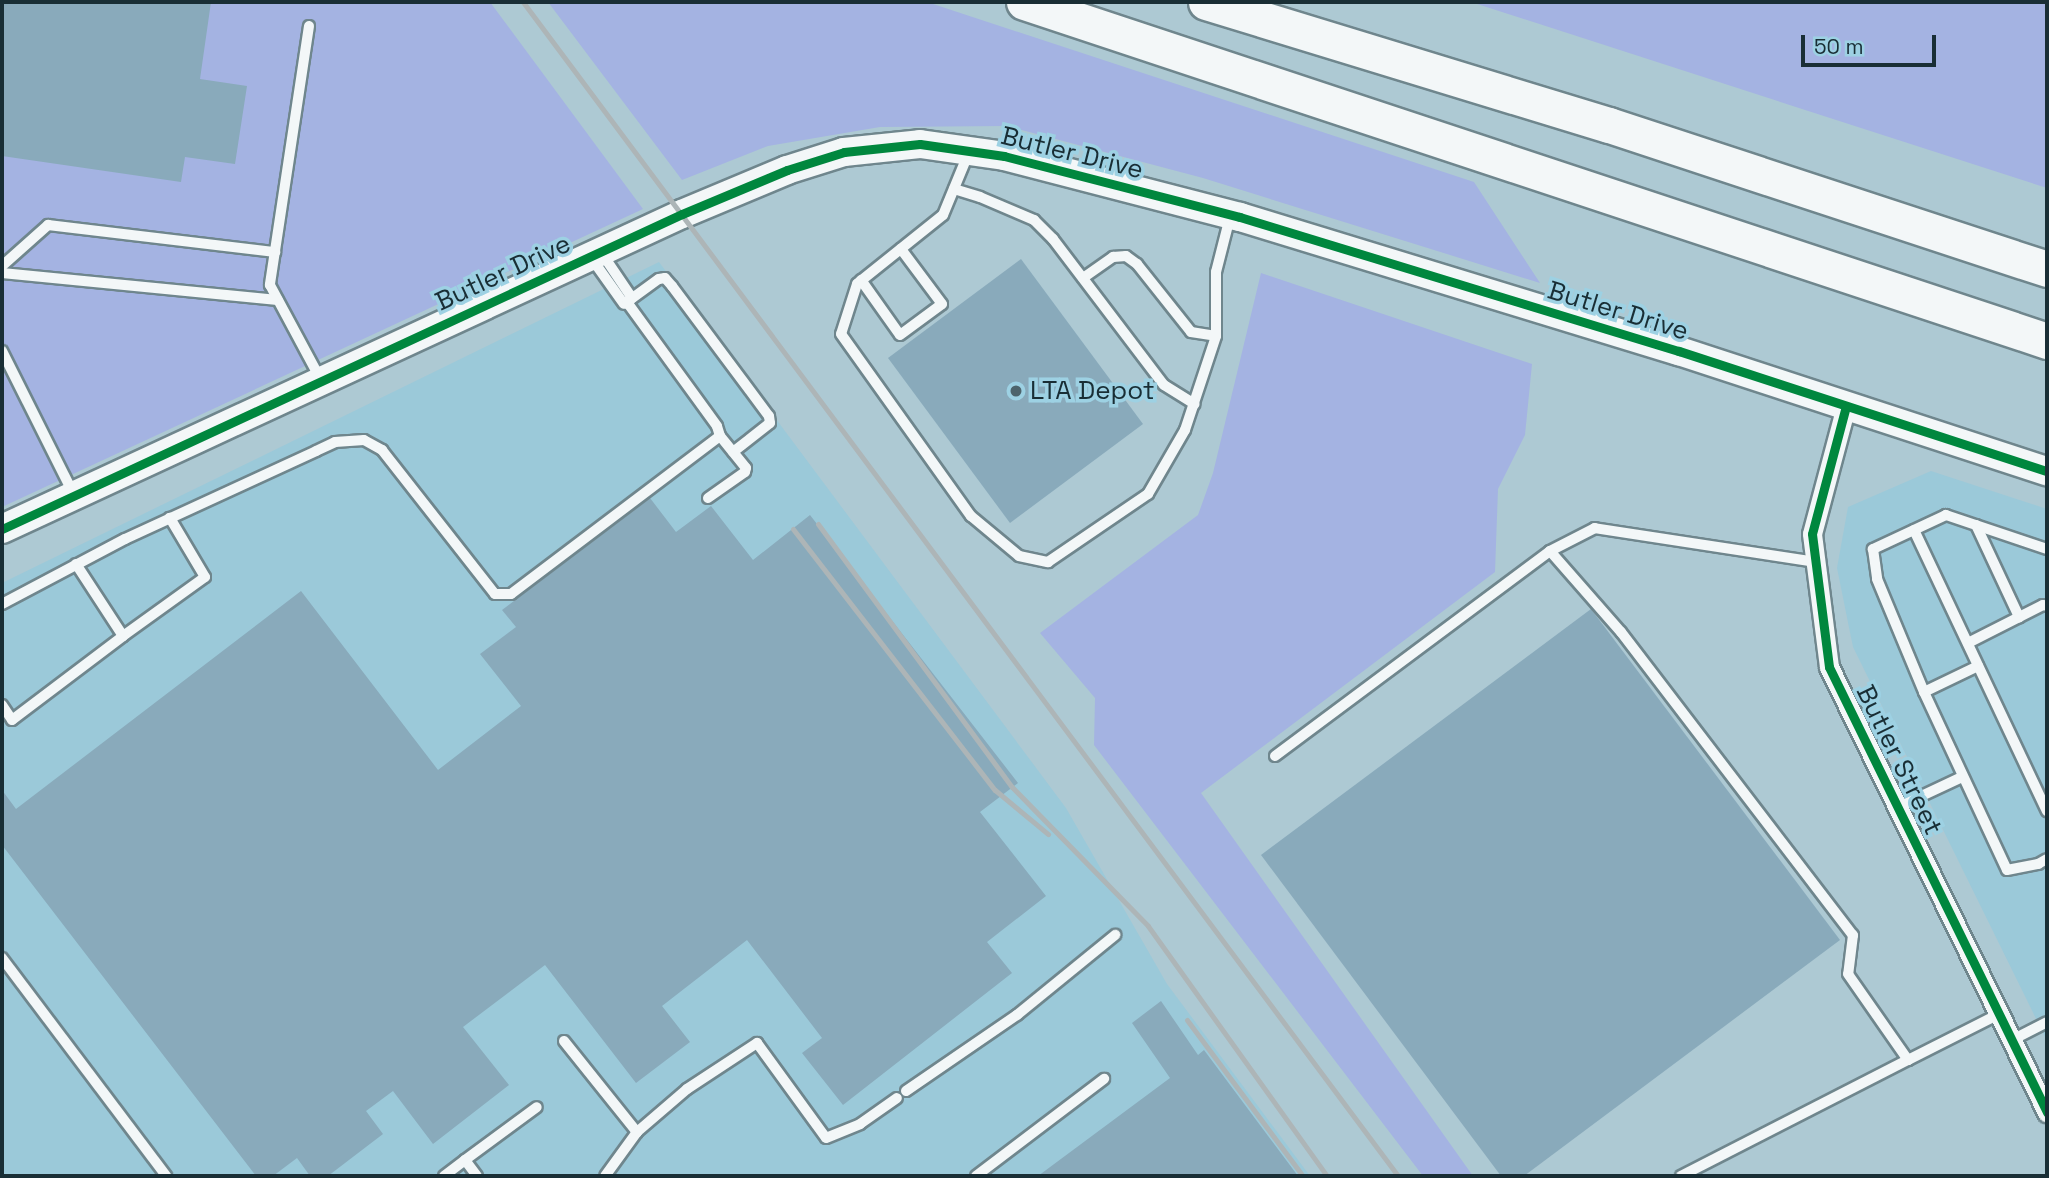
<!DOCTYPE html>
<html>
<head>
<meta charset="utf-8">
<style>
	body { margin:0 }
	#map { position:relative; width:2049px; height:1178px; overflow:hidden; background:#adc9d3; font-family:"Space Grotesk",sans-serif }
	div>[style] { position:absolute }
	.built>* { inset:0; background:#9bc9d9 }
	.green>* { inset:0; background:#a4b3e2 }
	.building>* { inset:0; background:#89aabb }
	.roads { filter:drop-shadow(2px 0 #6f868d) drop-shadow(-2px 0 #6f868d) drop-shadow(0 2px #6f868d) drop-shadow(0 -2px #6f868d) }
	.lane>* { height:10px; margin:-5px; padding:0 5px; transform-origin:5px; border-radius:5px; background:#f3f7f8 }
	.street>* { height:19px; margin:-9.5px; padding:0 9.5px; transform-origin:9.5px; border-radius:9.5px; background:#f3f7f8 }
	.secondary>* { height:28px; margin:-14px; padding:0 14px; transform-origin:14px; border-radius:14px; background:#f3f7f8 }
	.highway>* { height:35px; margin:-17.5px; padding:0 17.5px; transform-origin:17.5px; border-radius:17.5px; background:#f3f7f8 }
	.rail>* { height:5px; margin:-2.5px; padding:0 2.5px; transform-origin:2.5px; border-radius:2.5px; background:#adb5b7 }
	.cycleway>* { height:9px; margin:-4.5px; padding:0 4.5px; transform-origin:4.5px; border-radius:4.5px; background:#00873e }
	.dots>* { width:19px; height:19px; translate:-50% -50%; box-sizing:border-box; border:4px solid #9dd1e3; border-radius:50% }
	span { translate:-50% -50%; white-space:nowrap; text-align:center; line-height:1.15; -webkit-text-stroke:7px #9dd1e3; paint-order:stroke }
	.street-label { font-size:26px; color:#192e35 }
	.poi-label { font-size:26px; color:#192e35 }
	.left { translate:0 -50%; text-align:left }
	.frame { position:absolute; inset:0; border:4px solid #192e35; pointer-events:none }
	.scale { position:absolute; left:1801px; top:35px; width:135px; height:32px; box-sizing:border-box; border:4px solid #192e35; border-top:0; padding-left:9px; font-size:21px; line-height:24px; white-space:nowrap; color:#192e35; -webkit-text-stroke:5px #9dd1e3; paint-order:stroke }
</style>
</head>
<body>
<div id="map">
	<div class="built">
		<div style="clip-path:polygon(659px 262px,1066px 808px,1167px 984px,1310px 1176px,2px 1176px,2px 583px)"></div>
		<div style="clip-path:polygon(1931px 471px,2047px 509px,2047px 1041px,1853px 647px,1837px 568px,1848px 507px)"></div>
	</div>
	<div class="green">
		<div style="clip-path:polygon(2px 2px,490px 2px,643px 209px,2px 507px)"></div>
		<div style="clip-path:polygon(548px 2px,927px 2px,1474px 182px,1540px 283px,1203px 178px,1007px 126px,880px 127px,768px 146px,682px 180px)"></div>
		<div style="clip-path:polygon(1471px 2px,2047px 2px,2047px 188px)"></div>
		<div style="clip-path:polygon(1261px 273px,1532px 364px,1525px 435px,1498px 489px,1495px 572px,1201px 793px,1473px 1176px,1423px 1176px,1094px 745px,1095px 698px,1040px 633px,1198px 515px,1213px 473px)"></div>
	</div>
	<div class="building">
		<div style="clip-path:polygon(2px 2px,211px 2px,200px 79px,247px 86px,235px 164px,185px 157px,181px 182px,2px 156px)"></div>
		<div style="clip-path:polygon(1021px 259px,1143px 424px,1010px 523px,888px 358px)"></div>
		<div style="clip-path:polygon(650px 498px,676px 532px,711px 506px,753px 560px,810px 515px,1018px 783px,980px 812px,1046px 896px,987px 942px,1012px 973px,843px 1105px,802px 1053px,822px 1038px,747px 940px,662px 1006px,690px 1042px,636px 1083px,545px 965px,463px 1027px,509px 1085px,433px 1144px,393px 1091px,366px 1111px,383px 1134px,328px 1176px,310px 1176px,297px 1158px,273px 1176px,256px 1176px,2px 845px,2px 790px,16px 809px,301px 591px,438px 770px,521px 706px,480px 654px,516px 627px,502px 610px)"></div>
		<div style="clip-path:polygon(1591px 609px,1840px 940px,1524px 1176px,1501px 1176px,1261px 855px)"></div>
		<div style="clip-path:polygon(1161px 1001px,1198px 1055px,1204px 1050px,1298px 1176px,1038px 1176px,1170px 1078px,1132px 1023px)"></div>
	</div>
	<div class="roads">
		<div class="lane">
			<div style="left:309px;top:26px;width:262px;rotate:98.6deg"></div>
			<div style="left:270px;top:285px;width:108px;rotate:61.8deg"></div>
			<div style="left:969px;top:152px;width:68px;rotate:112.4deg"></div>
			<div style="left:943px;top:215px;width:110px;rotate:141.3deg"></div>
			<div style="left:857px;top:284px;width:52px;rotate:107.7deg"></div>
			<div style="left:841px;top:334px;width:224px;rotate:54.5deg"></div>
			<div style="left:971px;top:516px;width:62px;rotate:39.8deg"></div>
			<div style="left:1019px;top:556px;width:30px;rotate:12deg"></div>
			<div style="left:1048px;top:562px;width:121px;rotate:-34.2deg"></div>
			<div style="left:1148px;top:494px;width:74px;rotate:-60deg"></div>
			<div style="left:1185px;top:430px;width:99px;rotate:-71.7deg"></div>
			<div style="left:1216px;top:336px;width:64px;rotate:-90deg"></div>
			<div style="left:1216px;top:272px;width:57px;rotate:-75.7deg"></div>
			<div style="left:954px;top:189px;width:27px;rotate:17deg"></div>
			<div style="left:980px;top:197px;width:59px;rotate:23.1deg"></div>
			<div style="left:1034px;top:220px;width:27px;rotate:45deg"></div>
			<div style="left:1053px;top:239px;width:183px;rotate:52.8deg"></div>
			<div style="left:1164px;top:385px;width:36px;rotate:32deg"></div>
			<div style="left:603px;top:255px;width:52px;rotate:56deg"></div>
			<div style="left:592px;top:259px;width:55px;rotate:54.6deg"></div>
			<div style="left:2px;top:266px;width:62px;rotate:-41.7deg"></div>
			<div style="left:48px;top:225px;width:229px;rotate:6.8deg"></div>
			<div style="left:2px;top:273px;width:277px;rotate:5.6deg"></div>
			<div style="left:1083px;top:278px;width:37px;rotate:-35deg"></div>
			<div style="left:1113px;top:257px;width:13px;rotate:-4deg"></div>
			<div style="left:1126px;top:256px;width:14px;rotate:36deg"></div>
			<div style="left:1137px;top:264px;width:87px;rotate:51.5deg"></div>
			<div style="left:1191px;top:332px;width:25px;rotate:9deg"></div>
			<div style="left:861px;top:280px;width:67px;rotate:54.7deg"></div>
			<div style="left:900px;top:335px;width:52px;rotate:-36.4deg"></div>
			<div style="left:942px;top:304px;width:69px;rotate:-126.7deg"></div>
			<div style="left:2px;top:351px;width:161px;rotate:63.4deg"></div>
			<div style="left:708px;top:498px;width:45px;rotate:-35.1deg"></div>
			<div style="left:745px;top:472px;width:4px;rotate:-76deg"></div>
			<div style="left:746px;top:468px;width:41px;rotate:-129.1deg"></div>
			<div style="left:1976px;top:525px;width:102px;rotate:64.9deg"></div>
			<div style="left:1914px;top:530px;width:311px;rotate:64.7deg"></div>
			<div style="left:2047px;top:549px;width:107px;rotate:-161.4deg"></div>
			<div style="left:1946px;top:515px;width:81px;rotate:155deg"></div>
			<div style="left:1873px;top:549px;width:30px;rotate:82deg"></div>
			<div style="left:1877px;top:579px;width:122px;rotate:67.4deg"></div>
			<div style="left:1924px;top:692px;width:196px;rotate:65deg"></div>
			<div style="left:2007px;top:870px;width:32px;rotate:-11deg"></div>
			<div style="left:2038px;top:864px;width:10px;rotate:-29deg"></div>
			<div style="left:1816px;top:562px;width:224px;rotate:-171.3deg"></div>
			<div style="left:1595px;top:528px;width:51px;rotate:152.9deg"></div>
			<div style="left:1550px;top:551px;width:108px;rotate:48.8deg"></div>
			<div style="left:1621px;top:632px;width:382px;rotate:52.6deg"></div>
			<div style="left:1853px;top:935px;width:39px;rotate:97deg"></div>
			<div style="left:1848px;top:974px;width:105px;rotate:55.1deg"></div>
			<div style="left:1908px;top:1060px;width:102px;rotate:-26.8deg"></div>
			<div style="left:2px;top:604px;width:139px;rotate:-27.9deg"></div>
			<div style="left:125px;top:539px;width:210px;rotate:-24.7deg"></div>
			<div style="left:316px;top:451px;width:21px;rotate:-25deg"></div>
			<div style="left:335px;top:442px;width:29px;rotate:-4deg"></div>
			<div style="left:364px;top:440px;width:21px;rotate:29deg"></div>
			<div style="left:382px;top:450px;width:183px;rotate:51.9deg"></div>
			<div style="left:495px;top:594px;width:16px"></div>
			<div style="left:511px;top:594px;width:262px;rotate:-37.1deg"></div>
			<div style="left:720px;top:436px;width:10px;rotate:-107deg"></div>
			<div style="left:717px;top:426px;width:153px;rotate:-126deg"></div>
			<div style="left:627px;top:302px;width:39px;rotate:-36deg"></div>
			<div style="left:659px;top:279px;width:6px;rotate:-9deg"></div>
			<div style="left:665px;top:278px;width:11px;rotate:49deg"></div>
			<div style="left:672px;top:286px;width:162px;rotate:53.3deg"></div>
			<div style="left:769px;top:416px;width:7px;rotate:82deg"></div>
			<div style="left:770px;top:423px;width:47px;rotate:141.9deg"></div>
			<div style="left:123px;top:636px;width:101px;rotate:-35.7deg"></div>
			<div style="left:205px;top:577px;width:69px;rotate:-120.7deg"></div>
			<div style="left:1968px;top:643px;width:84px;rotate:-26.9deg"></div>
			<div style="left:2043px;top:605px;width:4px;rotate:14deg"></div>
			<div style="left:1924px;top:692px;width:60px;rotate:-25.7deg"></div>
			<div style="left:2px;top:705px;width:18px;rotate:56deg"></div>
			<div style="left:12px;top:720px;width:139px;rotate:-37.1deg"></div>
			<div style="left:123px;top:636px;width:86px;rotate:-123.1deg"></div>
			<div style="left:1275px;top:756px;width:343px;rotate:-36.7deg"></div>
			<div style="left:1898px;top:807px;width:71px;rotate:-25.1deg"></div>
			<div style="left:2px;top:958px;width:273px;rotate:53deg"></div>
			<div style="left:2012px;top:1040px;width:39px;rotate:-27deg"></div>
			<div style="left:564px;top:1041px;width:117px;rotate:51.3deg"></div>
			<div style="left:637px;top:1132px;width:54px;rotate:126deg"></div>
			<div style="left:906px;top:1091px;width:135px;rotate:-34.4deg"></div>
			<div style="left:1017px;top:1015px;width:127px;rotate:-39.2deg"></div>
			<div style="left:637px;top:1132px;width:66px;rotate:-40.7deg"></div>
			<div style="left:687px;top:1089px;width:84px;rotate:-33.3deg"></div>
			<div style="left:757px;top:1043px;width:117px;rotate:54deg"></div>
			<div style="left:826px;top:1138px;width:37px;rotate:-22deg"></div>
			<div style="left:860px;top:1124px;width:45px;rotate:-35.1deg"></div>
			<div style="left:444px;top:1176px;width:26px;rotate:-37deg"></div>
			<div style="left:477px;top:1176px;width:20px;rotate:-127deg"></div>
			<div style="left:465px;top:1160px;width:89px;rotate:-36.4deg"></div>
			<div style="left:976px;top:1176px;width:161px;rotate:-37.2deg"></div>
			<div style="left:1681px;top:1176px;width:255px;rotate:-27.1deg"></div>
		</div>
		<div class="street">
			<div style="left:1846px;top:406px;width:132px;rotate:104.9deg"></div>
			<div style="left:1812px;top:534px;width:134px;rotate:82.7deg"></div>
			<div style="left:1829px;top:667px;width:496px;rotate:63.9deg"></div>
		</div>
		<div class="secondary">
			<div style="left:2px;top:529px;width:749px;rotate:-24.86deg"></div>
			<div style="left:682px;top:214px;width:114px;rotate:-22.7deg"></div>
			<div style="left:787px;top:170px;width:60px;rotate:-17.5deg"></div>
			<div style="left:844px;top:152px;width:76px;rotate:-6deg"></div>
			<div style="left:920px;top:144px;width:85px;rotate:8.1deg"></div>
			<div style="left:1004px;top:156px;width:244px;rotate:14.5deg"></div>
			<div style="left:1240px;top:217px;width:459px;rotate:17deg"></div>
			<div style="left:1679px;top:351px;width:387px;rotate:18.1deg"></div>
		</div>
		<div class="highway">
			<div style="left:1024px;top:2px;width:1078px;rotate:18.33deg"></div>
			<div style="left:1206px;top:2px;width:421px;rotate:17deg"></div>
			<div style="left:1609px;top:125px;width:461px;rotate:18.2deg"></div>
		</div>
	</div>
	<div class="rail">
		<div style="left:523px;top:2px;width:1464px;rotate:53.3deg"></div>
		<div style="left:818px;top:524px;width:327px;rotate:53.6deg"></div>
		<div style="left:1012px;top:787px;width:194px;rotate:45.6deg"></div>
		<div style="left:1148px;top:926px;width:307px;rotate:54.4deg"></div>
		<div style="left:793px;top:529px;width:330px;rotate:52.3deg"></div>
		<div style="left:995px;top:790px;width:69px;rotate:39.7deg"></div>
		<div style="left:1187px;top:1020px;width:194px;rotate:53.4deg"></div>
	</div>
	<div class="cycleway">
		<div style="left:1846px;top:406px;width:132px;rotate:104.9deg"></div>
		<div style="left:1812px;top:534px;width:134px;rotate:82.7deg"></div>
		<div style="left:1829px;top:667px;width:496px;rotate:63.9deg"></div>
		<div style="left:2px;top:529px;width:749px;rotate:-24.86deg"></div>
		<div style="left:682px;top:214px;width:114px;rotate:-22.7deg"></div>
		<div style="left:787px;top:170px;width:60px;rotate:-17.5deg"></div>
		<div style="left:844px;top:152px;width:76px;rotate:-6deg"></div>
		<div style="left:920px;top:144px;width:85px;rotate:8.1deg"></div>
		<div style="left:1004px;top:156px;width:244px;rotate:14.5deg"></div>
		<div style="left:1240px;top:217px;width:459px;rotate:17deg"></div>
		<div style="left:1679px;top:351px;width:387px;rotate:18.1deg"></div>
	</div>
	<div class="dots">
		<div style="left:1016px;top:391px;background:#4d646c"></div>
	</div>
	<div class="street-label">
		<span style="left:1072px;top:153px;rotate:14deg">Butler Drive</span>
		<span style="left:503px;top:273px;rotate:-25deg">Butler Drive</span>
		<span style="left:1618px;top:311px;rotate:17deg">Butler Drive</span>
		<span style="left:1899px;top:760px;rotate:64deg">Butler Street</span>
	</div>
	<div class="poi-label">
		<span class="left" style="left:1030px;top:391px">LTA Depot</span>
	</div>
	<div class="frame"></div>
	<div class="scale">50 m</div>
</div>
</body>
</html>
